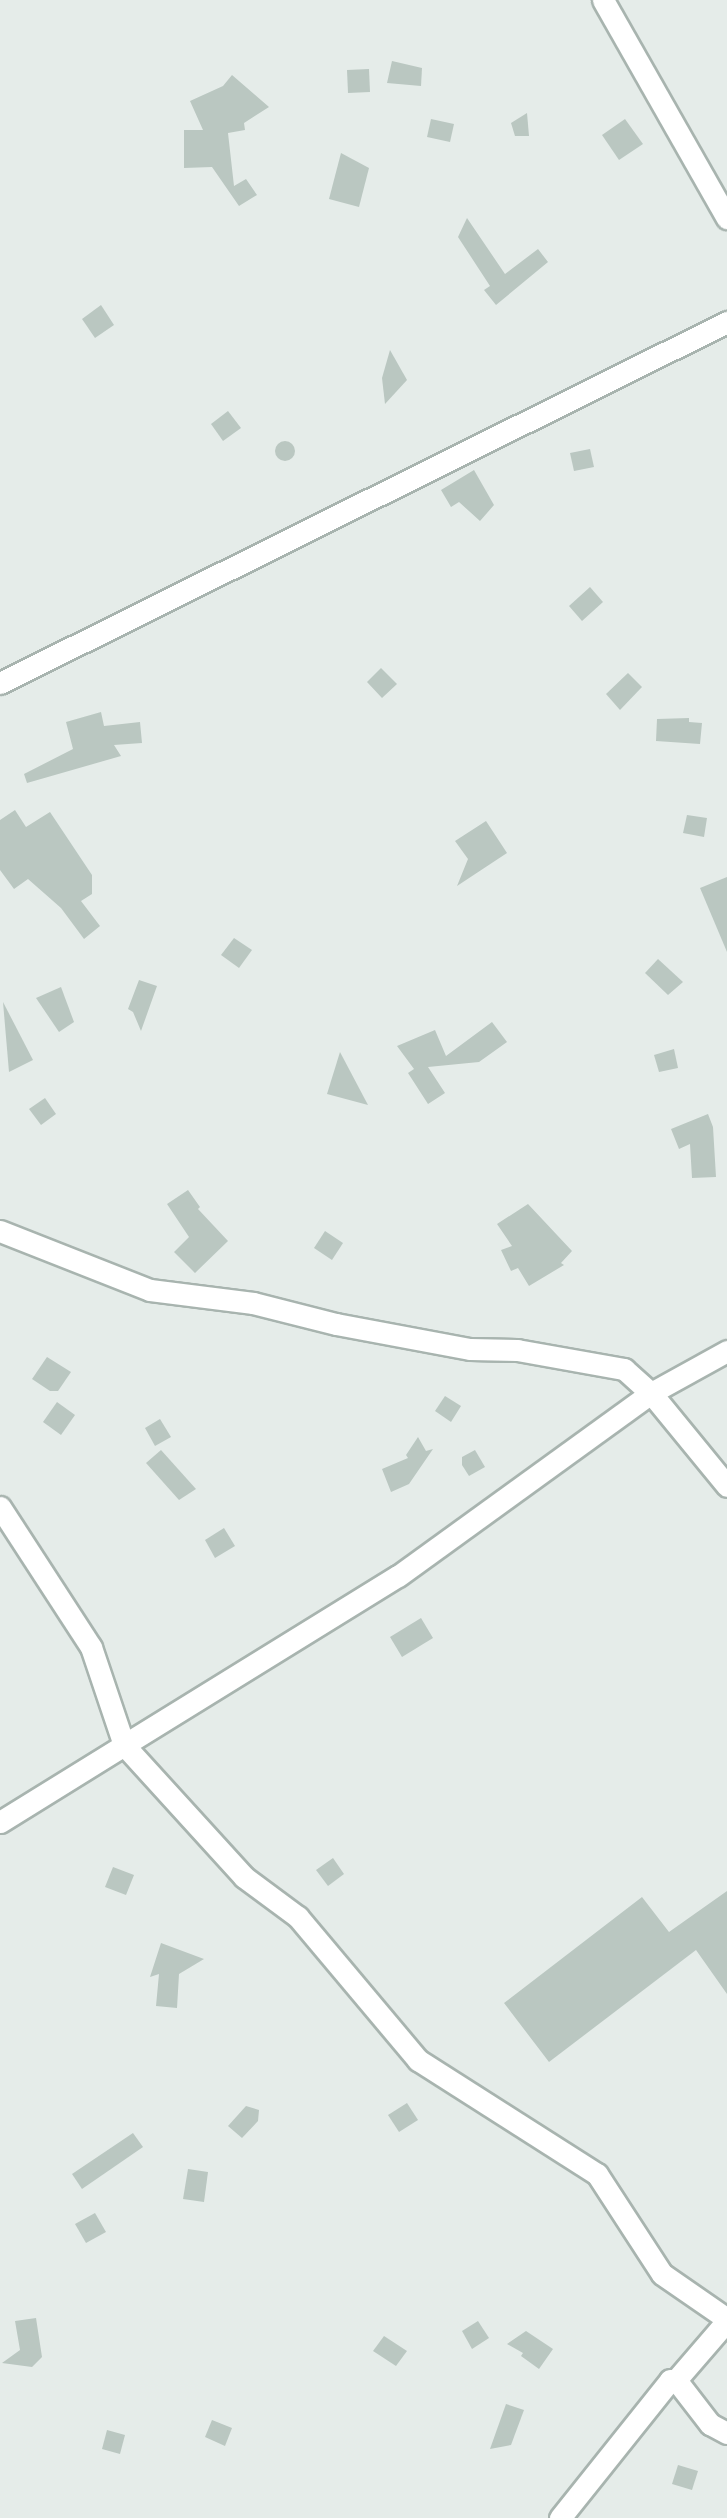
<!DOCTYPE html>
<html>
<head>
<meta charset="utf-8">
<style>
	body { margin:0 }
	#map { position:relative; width:727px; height:2518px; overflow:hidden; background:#e5ece9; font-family:Arial,sans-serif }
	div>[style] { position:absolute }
	.building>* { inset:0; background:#bac7c1 }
	.round { border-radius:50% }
	.roads { filter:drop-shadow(2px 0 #a8b4af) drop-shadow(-2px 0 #a8b4af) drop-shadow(0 2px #a8b4af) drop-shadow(0 -2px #a8b4af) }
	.street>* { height:21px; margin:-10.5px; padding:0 10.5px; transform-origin:10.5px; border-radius:10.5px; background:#fff }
	.secondary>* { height:21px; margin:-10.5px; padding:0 10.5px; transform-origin:10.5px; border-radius:10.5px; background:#fff }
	span { translate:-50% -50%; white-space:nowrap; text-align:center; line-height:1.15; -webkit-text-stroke:5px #f5f9f7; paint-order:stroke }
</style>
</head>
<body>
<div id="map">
	<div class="building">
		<div style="clip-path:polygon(392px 61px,422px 68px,421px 86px,387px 83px)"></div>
		<div style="clip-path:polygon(369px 69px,370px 92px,348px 93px,347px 70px)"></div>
		<div style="clip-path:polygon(232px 75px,269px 107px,244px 123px,245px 130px,228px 133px,234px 186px,246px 179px,257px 195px,239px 206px,212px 167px,184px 168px,184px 130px,203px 130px,190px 101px,223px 86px)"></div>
		<div style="clip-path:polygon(527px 113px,529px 136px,515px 136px,511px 123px)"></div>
		<div style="clip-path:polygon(431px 119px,454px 124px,450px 142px,427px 137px)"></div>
		<div style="clip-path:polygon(625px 119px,643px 144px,619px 160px,602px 135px)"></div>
		<div style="clip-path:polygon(341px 153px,369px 168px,359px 207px,329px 199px)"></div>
		<div style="clip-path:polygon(467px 218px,505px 274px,538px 249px,548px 262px,496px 305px,484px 290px,490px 286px,458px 237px)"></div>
		<div style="clip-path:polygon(101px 305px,114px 325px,95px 338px,82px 319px)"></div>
		<div style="clip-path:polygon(390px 350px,407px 380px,385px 404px,382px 378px)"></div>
		<div style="clip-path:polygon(228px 411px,241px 428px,223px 441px,211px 424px)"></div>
		<div class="round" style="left:275px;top:441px;width:20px;height:20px"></div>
		<div style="clip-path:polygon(590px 449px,594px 467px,574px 471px,570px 453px)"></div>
		<div style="clip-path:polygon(474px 470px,494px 505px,480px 521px,459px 502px,451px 507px,441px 490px)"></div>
		<div style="clip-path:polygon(590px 587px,603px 602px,582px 621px,569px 606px)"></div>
		<div style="clip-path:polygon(381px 668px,397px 684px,382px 698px,367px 682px)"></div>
		<div style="clip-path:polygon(628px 673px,642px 687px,620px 710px,606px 694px)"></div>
		<div style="clip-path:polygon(101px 712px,104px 726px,140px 722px,142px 743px,114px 745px,121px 756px,27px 783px,24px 774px,73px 749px,66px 722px)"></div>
		<div style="clip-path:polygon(689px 718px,689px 722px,702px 723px,700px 744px,656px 741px,657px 719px)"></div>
		<div style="clip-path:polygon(15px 810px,26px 827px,50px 812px,92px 875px,92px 894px,81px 901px,100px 926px,84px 939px,61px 908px,28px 879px,14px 889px,0 870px,0 820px)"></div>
		<div style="clip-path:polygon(687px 815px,707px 818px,704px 837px,683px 833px)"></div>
		<div style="clip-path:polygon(486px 821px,507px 853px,457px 886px,468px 859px,455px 841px)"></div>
		<div style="clip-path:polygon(727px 877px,727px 952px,700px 888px)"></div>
		<div style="clip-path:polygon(234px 938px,252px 950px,239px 968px,221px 955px)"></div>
		<div style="clip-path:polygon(658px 959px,683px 982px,668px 995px,645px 973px)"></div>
		<div style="clip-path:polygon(139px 980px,157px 986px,141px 1031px,133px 1012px,128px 1009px)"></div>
		<div style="clip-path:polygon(61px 987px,74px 1022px,59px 1032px,36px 998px)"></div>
		<div style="clip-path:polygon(3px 1002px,33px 1060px,9px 1072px)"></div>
		<div style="clip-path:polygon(492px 1022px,507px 1042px,479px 1062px,428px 1067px,445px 1093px,428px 1104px,408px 1073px,414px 1069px,397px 1046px,435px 1030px,446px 1056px)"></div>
		<div style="clip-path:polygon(674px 1049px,678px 1068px,659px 1072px,654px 1055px)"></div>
		<div style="clip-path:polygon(340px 1052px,368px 1105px,327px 1094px)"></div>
		<div style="clip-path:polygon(45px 1098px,56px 1114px,41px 1125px,29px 1109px)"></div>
		<div style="clip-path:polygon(708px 1114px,713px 1127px,716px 1177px,692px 1178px,690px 1144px,679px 1149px,671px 1129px)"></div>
		<div style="clip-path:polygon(188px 1190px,200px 1207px,198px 1209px,228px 1241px,195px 1273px,174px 1252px,189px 1237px,167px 1204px)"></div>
		<div style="clip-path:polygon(528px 1204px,572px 1251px,561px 1263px,564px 1265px,529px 1286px,518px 1268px,511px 1271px,501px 1250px,512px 1246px,497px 1224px)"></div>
		<div style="clip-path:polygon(325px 1231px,343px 1243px,332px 1260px,314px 1248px)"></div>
		<div style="clip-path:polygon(47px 1357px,71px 1372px,58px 1391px,50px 1391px,32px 1379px)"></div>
		<div style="clip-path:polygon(445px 1396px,461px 1406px,451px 1422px,435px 1411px)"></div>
		<div style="clip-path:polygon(57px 1402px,75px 1415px,61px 1435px,43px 1422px)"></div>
		<div style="clip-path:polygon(160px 1419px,171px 1437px,155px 1446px,145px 1428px)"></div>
		<div style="clip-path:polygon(418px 1437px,426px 1451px,433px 1449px,409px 1484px,391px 1492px,382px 1469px,408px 1458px,406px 1455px)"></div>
		<div style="clip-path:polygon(161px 1450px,196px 1489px,179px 1500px,146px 1463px)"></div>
		<div style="clip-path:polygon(475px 1450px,485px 1467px,469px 1476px,462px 1465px,462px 1457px)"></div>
		<div style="clip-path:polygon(224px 1528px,235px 1546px,215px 1558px,205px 1540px)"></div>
		<div style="clip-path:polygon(421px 1618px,433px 1638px,402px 1657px,390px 1637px)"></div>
		<div style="clip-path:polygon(333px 1858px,344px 1874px,328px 1886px,316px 1870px)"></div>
		<div style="clip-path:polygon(113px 1867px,134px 1875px,126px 1895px,105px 1887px)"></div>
		<div style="clip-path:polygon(727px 1891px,727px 1994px,696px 1950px,549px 2062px,504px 2003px,642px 1897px,669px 1932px)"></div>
		<div style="clip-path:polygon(161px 1943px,204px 1959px,179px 1974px,177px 2008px,156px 2006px,159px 1974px,150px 1977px)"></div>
		<div style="clip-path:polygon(407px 2103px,418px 2120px,399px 2132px,388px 2115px)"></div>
		<div style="clip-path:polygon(246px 2106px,259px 2110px,258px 2121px,242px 2138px,228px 2126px)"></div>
		<div style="clip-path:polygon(133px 2133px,143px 2147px,82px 2189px,72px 2174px)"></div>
		<div style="clip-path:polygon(188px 2169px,208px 2172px,204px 2202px,183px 2199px)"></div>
		<div style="clip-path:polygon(95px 2213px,106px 2232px,86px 2243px,75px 2224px)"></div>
		<div style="clip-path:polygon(36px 2318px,42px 2357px,32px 2367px,2px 2363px,20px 2350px,15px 2321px)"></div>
		<div style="clip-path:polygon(478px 2321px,489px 2338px,472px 2349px,462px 2331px)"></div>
		<div style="clip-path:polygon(526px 2331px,553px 2349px,539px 2369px,521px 2356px,523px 2353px,507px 2344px)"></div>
		<div style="clip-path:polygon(384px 2336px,407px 2351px,396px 2366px,373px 2351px)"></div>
		<div style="clip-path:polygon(506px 2404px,524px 2410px,511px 2445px,490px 2449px)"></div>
		<div style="clip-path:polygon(212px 2420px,232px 2428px,225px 2446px,205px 2437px)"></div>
		<div style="clip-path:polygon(107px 2430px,125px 2435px,120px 2454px,102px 2449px)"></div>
		<div style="clip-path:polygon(678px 2465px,698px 2471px,692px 2490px,672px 2484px)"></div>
	</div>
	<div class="roads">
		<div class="street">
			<div style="left:0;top:683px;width:812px;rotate:-26.41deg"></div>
			<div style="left:0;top:1231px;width:161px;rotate:21.5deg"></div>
			<div style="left:150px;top:1290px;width:104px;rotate:7.2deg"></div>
			<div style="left:253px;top:1303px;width:86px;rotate:14.2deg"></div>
			<div style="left:336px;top:1324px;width:136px;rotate:10.6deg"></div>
			<div style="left:470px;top:1349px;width:47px;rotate:1.2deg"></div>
			<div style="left:517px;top:1350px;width:109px;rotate:10.1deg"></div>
			<div style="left:624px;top:1369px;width:36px;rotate:42deg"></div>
			<div style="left:651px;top:1393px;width:120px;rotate:50.7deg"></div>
			<div style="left:0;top:1507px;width:167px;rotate:57deg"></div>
			<div style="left:91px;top:1647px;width:103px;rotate:71.4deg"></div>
			<div style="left:124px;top:1745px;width:322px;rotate:-31.7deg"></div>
			<div style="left:398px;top:1576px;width:312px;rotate:-35.9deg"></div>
			<div style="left:651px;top:1393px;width:87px;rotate:-28.9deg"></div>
			<div style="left:0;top:1822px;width:146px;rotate:-31.8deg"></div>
			<div style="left:124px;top:1745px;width:178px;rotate:47.7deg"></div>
			<div style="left:244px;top:1877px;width:67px;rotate:36.5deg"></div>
			<div style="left:298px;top:1917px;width:187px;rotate:50deg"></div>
			<div style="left:418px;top:2060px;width:212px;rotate:32.5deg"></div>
			<div style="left:597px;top:2174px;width:119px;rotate:57deg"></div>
			<div style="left:662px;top:2274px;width:79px;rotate:34.7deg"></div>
			<div style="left:676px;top:2380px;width:56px;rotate:52.3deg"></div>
			<div style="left:710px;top:2424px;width:19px;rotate:28deg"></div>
		</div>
		<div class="secondary">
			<div style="left:603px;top:0;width:251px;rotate:60.4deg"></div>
			<div style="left:560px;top:2518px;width:176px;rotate:-51.4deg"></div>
			<div style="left:670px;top:2380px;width:6px"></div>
			<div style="left:676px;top:2380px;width:78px;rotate:-49.2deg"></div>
		</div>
	</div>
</div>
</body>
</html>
